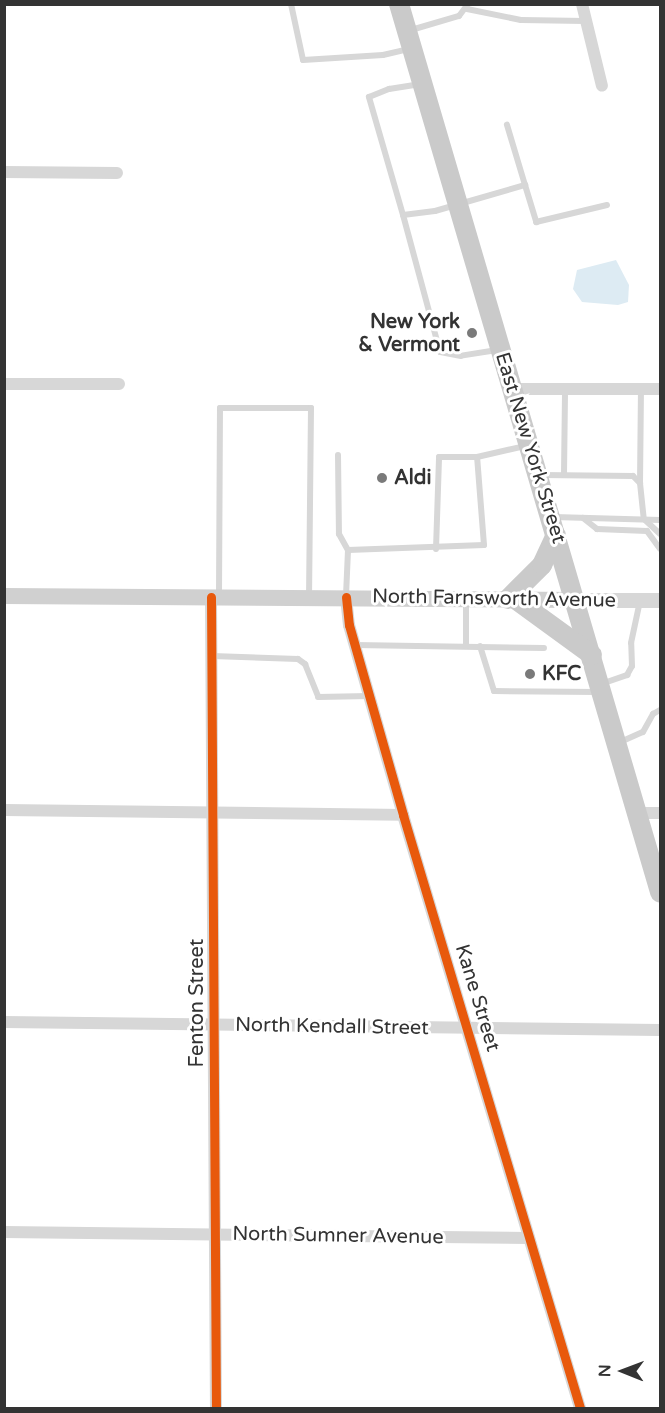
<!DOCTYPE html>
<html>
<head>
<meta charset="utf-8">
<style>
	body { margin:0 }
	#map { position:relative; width:665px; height:1413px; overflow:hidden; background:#fff; font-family:"Varela Round",sans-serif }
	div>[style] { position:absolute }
	.water>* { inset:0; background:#ddebf3 }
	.service>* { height:6px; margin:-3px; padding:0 3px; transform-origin:3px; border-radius:3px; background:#d7d7d7 }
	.minor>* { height:12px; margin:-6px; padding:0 6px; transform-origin:6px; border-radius:6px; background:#d7d7d7 }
	.tertiary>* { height:15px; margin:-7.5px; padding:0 7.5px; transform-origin:7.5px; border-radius:7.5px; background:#d7d7d7 }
	.secondary>* { height:16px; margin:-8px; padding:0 8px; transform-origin:8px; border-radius:8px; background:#d0d0d0 }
	.primary>* { height:20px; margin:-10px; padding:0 10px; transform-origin:10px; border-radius:10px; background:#cacaca }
	.cycleway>* { height:9px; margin:-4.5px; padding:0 4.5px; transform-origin:4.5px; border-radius:4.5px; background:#e8590c }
	.dots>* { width:16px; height:16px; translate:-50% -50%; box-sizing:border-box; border:3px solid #fff; border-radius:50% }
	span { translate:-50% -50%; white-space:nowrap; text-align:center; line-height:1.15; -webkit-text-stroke:6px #fff; paint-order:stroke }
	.poi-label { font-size:20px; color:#333; font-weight:700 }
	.right { translate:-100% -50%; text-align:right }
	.left { translate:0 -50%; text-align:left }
	.street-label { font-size:20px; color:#333 }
	.frame { position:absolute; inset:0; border:6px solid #333; pointer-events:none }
	.north { position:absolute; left:593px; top:1341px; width:60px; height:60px; -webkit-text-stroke:4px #fff; paint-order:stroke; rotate:271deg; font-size:16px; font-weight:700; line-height:24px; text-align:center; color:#333 }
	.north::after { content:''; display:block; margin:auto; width:21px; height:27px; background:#333; clip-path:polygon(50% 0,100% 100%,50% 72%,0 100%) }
</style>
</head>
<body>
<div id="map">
	<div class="water">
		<div style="clip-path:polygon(616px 260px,629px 285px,628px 302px,618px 305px,582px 302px,573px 289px,577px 270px)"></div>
	</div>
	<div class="service">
		<div style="left:291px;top:4px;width:57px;rotate:77.9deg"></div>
		<div style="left:303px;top:60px;width:80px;rotate:-3.6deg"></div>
		<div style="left:383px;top:55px;width:27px;rotate:-13deg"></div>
		<div style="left:467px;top:9px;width:55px;rotate:11.5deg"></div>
		<div style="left:521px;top:20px;width:64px;rotate:0.9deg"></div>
		<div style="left:411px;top:30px;width:50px;rotate:-16.3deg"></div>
		<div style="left:459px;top:16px;width:15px;rotate:-53deg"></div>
		<div style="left:525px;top:185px;width:39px;rotate:73deg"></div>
		<div style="left:536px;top:222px;width:73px;rotate:-13.5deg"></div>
		<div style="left:403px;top:215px;width:123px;rotate:-106.1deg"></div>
		<div style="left:369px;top:97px;width:22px;rotate:-22deg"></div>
		<div style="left:389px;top:89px;width:32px;rotate:-9deg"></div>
		<div style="left:497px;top:350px;width:36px;rotate:171deg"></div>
		<div style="left:461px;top:356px;width:21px;rotate:-169deg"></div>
		<div style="left:440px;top:352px;width:142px;rotate:-105.1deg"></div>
		<div style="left:403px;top:215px;width:32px;rotate:-7deg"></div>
		<div style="left:435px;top:211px;width:94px;rotate:-16.1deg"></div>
		<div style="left:525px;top:185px;width:63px;rotate:-106.7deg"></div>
		<div style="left:338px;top:455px;width:79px;rotate:89.3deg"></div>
		<div style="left:339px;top:534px;width:18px;rotate:61deg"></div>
		<div style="left:541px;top:475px;width:92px;rotate:0.6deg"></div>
		<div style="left:633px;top:476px;width:10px;rotate:45deg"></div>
		<div style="left:640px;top:483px;width:36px;rotate:84deg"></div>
		<div style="left:644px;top:519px;width:22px;rotate:43deg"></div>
		<div style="left:564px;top:475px;width:86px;rotate:-89.3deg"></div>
		<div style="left:640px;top:483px;width:94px;rotate:-89.4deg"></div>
		<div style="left:554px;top:517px;width:106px;rotate:1.6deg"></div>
		<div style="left:583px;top:518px;width:18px;rotate:38deg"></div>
		<div style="left:597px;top:529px;width:50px;rotate:2.3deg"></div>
		<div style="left:647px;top:531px;width:22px;rotate:54deg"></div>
		<div style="left:436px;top:549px;width:92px;rotate:-88.1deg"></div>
		<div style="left:439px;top:457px;width:38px"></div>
		<div style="left:477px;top:457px;width:49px;rotate:-12.9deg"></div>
		<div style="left:219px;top:596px;width:188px;rotate:-89.7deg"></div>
		<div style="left:220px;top:408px;width:91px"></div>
		<div style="left:311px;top:408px;width:188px;rotate:90.6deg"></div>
		<div style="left:346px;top:596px;width:46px;rotate:-87.5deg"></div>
		<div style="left:348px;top:550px;width:136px;rotate:-2.1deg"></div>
		<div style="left:484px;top:545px;width:88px;rotate:-94.5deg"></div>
		<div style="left:355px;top:645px;width:189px;rotate:0.9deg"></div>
		<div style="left:466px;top:646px;width:45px;rotate:-90deg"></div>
		<div style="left:480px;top:646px;width:47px;rotate:72.7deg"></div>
		<div style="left:494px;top:691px;width:103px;rotate:0.6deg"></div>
		<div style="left:212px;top:656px;width:86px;rotate:2deg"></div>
		<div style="left:298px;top:659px;width:9px;rotate:36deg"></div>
		<div style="left:305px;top:664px;width:35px;rotate:68deg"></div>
		<div style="left:318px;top:697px;width:51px;rotate:-1.1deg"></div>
		<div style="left:601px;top:684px;width:28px;rotate:-19deg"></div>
		<div style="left:627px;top:675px;width:10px;rotate:-61deg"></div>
		<div style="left:632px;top:666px;width:23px;rotate:-92deg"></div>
		<div style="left:631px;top:643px;width:43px;rotate:-77.9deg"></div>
		<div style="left:618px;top:743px;width:27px;rotate:-24deg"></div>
		<div style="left:643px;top:732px;width:21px;rotate:-61deg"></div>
		<div style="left:653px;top:714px;width:8px;rotate:-30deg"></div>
	</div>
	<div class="minor">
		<div style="left:582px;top:4px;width:84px;rotate:76.3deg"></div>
		<div style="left:4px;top:172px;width:113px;rotate:0.5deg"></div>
		<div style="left:4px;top:384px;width:115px"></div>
		<div style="left:512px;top:389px;width:148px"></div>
		<div style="left:211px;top:597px;width:811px;rotate:89.65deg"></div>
		<div style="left:346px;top:597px;width:28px;rotate:84deg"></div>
		<div style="left:349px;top:625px;width:198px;rotate:74.1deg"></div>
		<div style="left:403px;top:815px;width:619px;rotate:73.38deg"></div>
		<div style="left:4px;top:810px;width:399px;rotate:0.7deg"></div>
		<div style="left:637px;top:813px;width:23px"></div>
		<div style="left:4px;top:1022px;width:656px;rotate:0.7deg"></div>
		<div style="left:4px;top:1232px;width:524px;rotate:0.66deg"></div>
	</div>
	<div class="tertiary">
		<div style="left:575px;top:600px;width:85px"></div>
	</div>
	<div class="secondary">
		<div style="left:4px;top:596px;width:571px;rotate:0.4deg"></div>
	</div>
	<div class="primary">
		<div style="left:399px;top:4px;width:926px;rotate:73.62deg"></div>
		<div style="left:508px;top:599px;width:48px;rotate:-45deg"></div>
		<div style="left:542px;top:565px;width:33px;rotate:-65deg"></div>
		<div style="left:515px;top:599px;width:95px;rotate:36deg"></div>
	</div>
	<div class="cycleway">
		<div style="left:211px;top:597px;width:811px;rotate:89.65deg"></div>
		<div style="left:346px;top:597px;width:28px;rotate:84deg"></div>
		<div style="left:349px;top:625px;width:198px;rotate:74.1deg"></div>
		<div style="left:403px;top:815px;width:619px;rotate:73.38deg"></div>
	</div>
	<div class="dots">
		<div style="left:472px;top:333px;background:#7a7a7a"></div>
		<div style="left:382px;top:478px;background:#7a7a7a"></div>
		<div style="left:530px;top:674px;background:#7a7a7a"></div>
	</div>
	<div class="poi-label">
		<span class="right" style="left:460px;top:334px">New York<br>&amp; Vermont</span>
		<span class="left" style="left:394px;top:478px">Aldi</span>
		<span class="left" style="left:542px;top:674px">KFC</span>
	</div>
	<div class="street-label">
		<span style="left:530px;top:448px;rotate:73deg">East New York Street</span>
		<span style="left:494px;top:599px;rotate:1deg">North Farnsworth Avenue</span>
		<span style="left:477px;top:998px;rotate:73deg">Kane Street</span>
		<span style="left:197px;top:1003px;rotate:-90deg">Fenton Street</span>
		<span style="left:332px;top:1027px;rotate:1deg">North Kendall Street</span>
		<span style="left:338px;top:1236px;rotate:1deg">North Sumner Avenue</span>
	</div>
	<div class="frame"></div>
	<div class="north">N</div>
</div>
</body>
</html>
